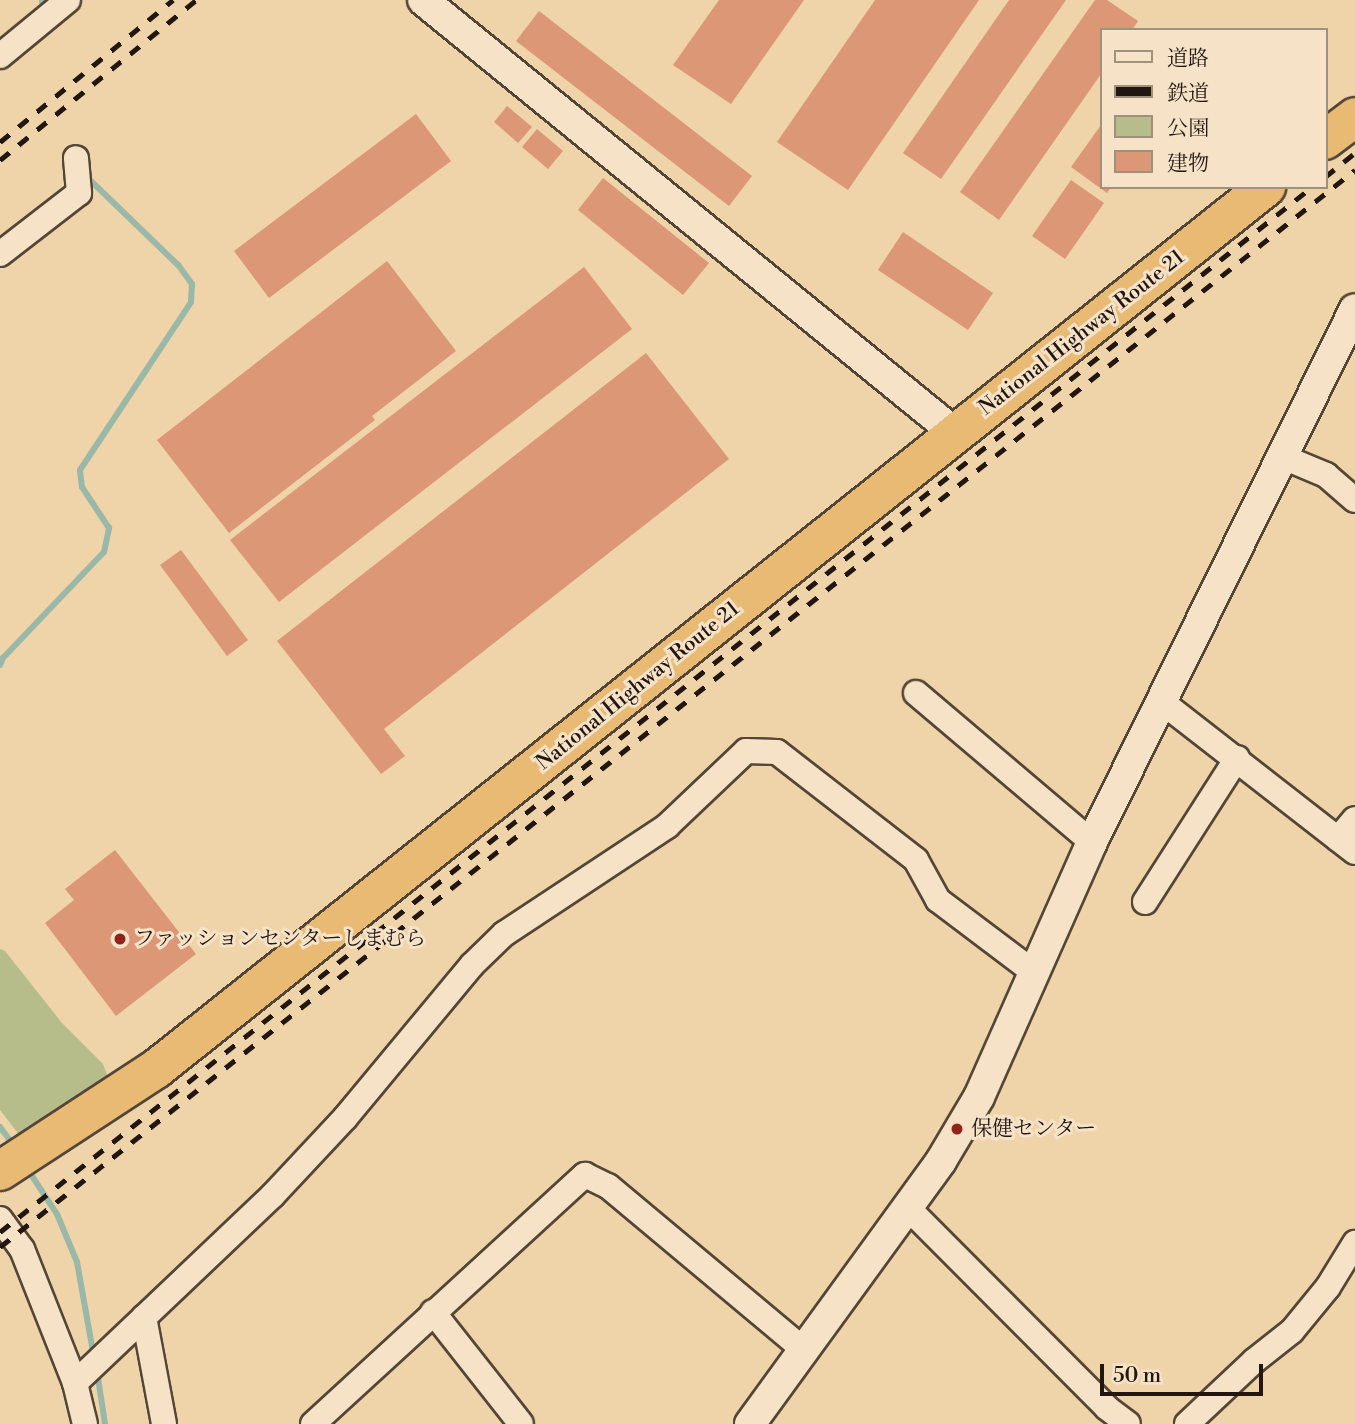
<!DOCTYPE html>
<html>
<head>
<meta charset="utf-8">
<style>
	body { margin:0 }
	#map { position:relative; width:1355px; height:1424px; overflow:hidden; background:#efd3a9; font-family:"Libre Bodoni","Noto Serif JP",serif }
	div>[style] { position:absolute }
	.green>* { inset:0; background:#b7bd8a }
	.stream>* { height:6px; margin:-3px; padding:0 3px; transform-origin:3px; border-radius:3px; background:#9ab8a7 }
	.building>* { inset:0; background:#dc9776 }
	.roads { filter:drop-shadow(2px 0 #544636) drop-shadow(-2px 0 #544636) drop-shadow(0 2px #544636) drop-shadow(0 -2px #544636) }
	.minor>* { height:24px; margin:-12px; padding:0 12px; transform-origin:12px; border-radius:12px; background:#f5e2c7 }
	.tertiary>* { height:30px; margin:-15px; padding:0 15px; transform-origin:15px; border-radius:15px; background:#f5e2c7 }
	.trunk>* { height:38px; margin:-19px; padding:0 19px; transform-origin:19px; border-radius:19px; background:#e8ba74 }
	.rail>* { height:5px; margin-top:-2.5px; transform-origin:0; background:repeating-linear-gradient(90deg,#211710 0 12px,transparent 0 24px) }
	.dots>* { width:19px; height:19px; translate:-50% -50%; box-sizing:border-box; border:4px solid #f5e2c7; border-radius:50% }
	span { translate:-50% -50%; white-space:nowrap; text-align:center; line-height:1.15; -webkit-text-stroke:6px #f5e2c7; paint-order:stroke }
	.street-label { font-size:21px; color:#211710 }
	.poi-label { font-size:21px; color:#211710 }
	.left { translate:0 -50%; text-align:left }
	.legend { position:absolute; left:1100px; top:28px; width:228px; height:161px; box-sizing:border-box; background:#f5e2c7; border:2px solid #a0917e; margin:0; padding:9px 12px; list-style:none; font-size:21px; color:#211710 }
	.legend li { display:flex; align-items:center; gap:14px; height:35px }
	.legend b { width:35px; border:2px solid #a0917e }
	.scale { position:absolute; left:1100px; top:1364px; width:163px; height:32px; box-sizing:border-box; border:4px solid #211710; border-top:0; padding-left:9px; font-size:21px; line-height:24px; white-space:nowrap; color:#211710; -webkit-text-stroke:5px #f5e2c7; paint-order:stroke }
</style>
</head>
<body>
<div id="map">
	<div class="green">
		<div style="clip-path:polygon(0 949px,5px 951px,62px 1023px,103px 1064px,109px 1080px,20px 1136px,0 1110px)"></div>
	</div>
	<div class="stream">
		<div style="left:42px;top:2px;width:2px;rotate:-90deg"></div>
		<div style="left:0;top:665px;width:8px;rotate:-67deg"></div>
		<div style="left:3px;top:658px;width:146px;rotate:-46.4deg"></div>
		<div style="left:104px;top:552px;width:25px;rotate:-78deg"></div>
		<div style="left:109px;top:528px;width:49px;rotate:-123.4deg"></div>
		<div style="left:82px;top:487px;width:17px;rotate:-97deg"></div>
		<div style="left:80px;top:470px;width:201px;rotate:-56.5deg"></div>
		<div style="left:191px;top:302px;width:18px;rotate:-87deg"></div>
		<div style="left:192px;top:284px;width:24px;rotate:-126deg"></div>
		<div style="left:178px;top:265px;width:122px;rotate:-136deg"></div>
		<div style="left:0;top:1127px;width:15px;rotate:53deg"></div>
		<div style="left:32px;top:1176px;width:45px;rotate:56.7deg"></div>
		<div style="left:57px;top:1214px;width:52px;rotate:67.4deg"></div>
		<div style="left:77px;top:1262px;width:97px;rotate:79.9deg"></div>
		<div style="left:97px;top:1371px;width:54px;rotate:81.4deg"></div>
	</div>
	<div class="building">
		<div style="clip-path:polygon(719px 0,804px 0,731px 104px,673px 65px)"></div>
		<div style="clip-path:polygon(875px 0,979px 0,848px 190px,777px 142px)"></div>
		<div style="clip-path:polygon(1009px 0,1066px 0,941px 179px,903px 153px)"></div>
		<div style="clip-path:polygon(1095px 0,1107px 0,1138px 21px,1132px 30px,1101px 30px,1101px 74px,999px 220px,960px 192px)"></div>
		<div style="clip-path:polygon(539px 11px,752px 176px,729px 206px,516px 41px)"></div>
		<div style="clip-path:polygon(507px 106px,532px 127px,518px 143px,494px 122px)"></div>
		<div style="clip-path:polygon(416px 114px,451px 161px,269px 298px,234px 251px)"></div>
		<div style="clip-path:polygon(1101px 125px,1101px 187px,1111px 187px,1107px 193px,1071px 167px)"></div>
		<div style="clip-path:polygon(537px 129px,563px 151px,548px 169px,522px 147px)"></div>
		<div style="clip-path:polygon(603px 178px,709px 263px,683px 295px,578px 210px)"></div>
		<div style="clip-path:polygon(1071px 180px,1104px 203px,1065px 259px,1032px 236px)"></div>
		<div style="clip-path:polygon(903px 232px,993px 293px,968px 330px,878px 270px)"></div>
		<div style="clip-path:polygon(387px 261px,456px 351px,372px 416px,375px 420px,229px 533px,157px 440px)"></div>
		<div style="clip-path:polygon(584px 267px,632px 329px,279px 602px,230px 540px)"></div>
		<div style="clip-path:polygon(646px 353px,729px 459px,384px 729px,405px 756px,381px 774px,277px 641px)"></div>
		<div style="clip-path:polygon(181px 550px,248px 640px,227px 656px,160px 565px)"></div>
		<div style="clip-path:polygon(115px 850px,196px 954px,116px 1016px,45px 923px,74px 900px,65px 889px)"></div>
	</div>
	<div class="roads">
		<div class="minor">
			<div style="left:0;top:56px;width:88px;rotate:-39.5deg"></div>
			<div style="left:0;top:254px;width:100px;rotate:-37.7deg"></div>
			<div style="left:79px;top:193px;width:35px;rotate:-95deg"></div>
			<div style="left:1283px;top:457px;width:47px;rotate:22.7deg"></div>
			<div style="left:1326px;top:475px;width:38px;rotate:41deg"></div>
			<div style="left:916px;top:693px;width:231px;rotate:40.3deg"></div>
			<div style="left:1162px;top:702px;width:244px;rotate:37.9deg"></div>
			<div style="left:1338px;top:839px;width:26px;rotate:-50deg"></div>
			<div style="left:1145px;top:902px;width:171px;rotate:-57.4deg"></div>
			<div style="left:908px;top:1208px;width:282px;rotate:45.1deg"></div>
			<div style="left:1107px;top:1408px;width:26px;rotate:37deg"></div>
			<div style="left:0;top:1219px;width:37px;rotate:54deg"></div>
			<div style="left:22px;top:1249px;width:144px;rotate:68.4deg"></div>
			<div style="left:75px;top:1383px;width:42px;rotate:76.3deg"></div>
			<div style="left:433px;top:1312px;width:142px;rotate:51.8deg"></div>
			<div style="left:144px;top:1317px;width:109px;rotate:79.4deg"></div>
			<div style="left:75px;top:1383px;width:273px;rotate:-43.5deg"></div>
			<div style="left:273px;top:1195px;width:105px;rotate:-46.9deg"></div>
			<div style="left:345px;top:1118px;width:199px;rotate:-50.3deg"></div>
			<div style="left:472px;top:965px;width:45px;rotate:-44.1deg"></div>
			<div style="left:504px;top:934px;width:196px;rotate:-33.5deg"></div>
			<div style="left:667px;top:826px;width:109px;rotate:-43.5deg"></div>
			<div style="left:746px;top:751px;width:31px;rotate:2deg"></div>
			<div style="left:777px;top:752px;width:176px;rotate:37.8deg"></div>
			<div style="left:916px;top:860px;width:46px;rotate:61.2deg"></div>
			<div style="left:938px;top:900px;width:121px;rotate:37deg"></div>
			<div style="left:313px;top:1424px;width:369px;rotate:-42.5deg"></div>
			<div style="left:585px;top:1175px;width:25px;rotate:26deg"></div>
			<div style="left:608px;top:1186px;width:256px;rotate:39.9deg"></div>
			<div style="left:1187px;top:1424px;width:92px;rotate:-43.2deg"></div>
			<div style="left:1254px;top:1361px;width:48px;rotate:-38.3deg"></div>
			<div style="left:1292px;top:1331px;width:57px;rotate:-50.7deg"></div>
			<div style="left:1328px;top:1287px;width:52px;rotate:-58.5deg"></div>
		</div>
		<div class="tertiary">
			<div style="left:423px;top:0;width:686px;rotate:39.14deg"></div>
			<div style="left:750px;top:1424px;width:325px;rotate:-54deg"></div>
			<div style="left:941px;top:1161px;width:74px;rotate:-59.3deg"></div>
			<div style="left:979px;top:1097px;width:279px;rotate:-66.1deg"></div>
			<div style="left:1092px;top:842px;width:594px;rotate:-63.74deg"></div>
		</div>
		<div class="trunk">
			<div style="left:1325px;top:140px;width:38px;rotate:-37deg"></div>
			<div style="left:0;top:1171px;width:186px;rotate:-33.2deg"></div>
			<div style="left:156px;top:1069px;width:1418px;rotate:-38.47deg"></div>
		</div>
	</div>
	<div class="rail">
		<div style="left:0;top:142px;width:224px;rotate:-39.4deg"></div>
		<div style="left:0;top:160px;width:253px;rotate:-39.2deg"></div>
		<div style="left:1325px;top:177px;width:38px;rotate:-39deg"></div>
		<div style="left:0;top:1232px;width:1677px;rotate:-38.54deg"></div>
		<div style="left:0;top:1247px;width:1731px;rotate:-38.48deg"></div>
	</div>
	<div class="dots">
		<div style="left:120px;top:939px;background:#8f2418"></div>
		<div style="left:957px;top:1129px;background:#8f2418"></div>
	</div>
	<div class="street-label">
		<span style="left:1082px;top:333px;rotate:-38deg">National Highway Route 21</span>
		<span style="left:638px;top:686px;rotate:-39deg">National Highway Route 21</span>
	</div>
	<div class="poi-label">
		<span class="left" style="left:134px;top:939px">ファッションセンターしまむら</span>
		<span class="left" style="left:971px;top:1129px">保健センター</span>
	</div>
	<ul class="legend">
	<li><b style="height:9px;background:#f5e2c7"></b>道路</li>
	<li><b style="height:9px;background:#211710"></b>鉄道</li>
	<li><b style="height:19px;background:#b7bd8a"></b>公園</li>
	<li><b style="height:19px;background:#dc9776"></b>建物</li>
	</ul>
	<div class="scale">50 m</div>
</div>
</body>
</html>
